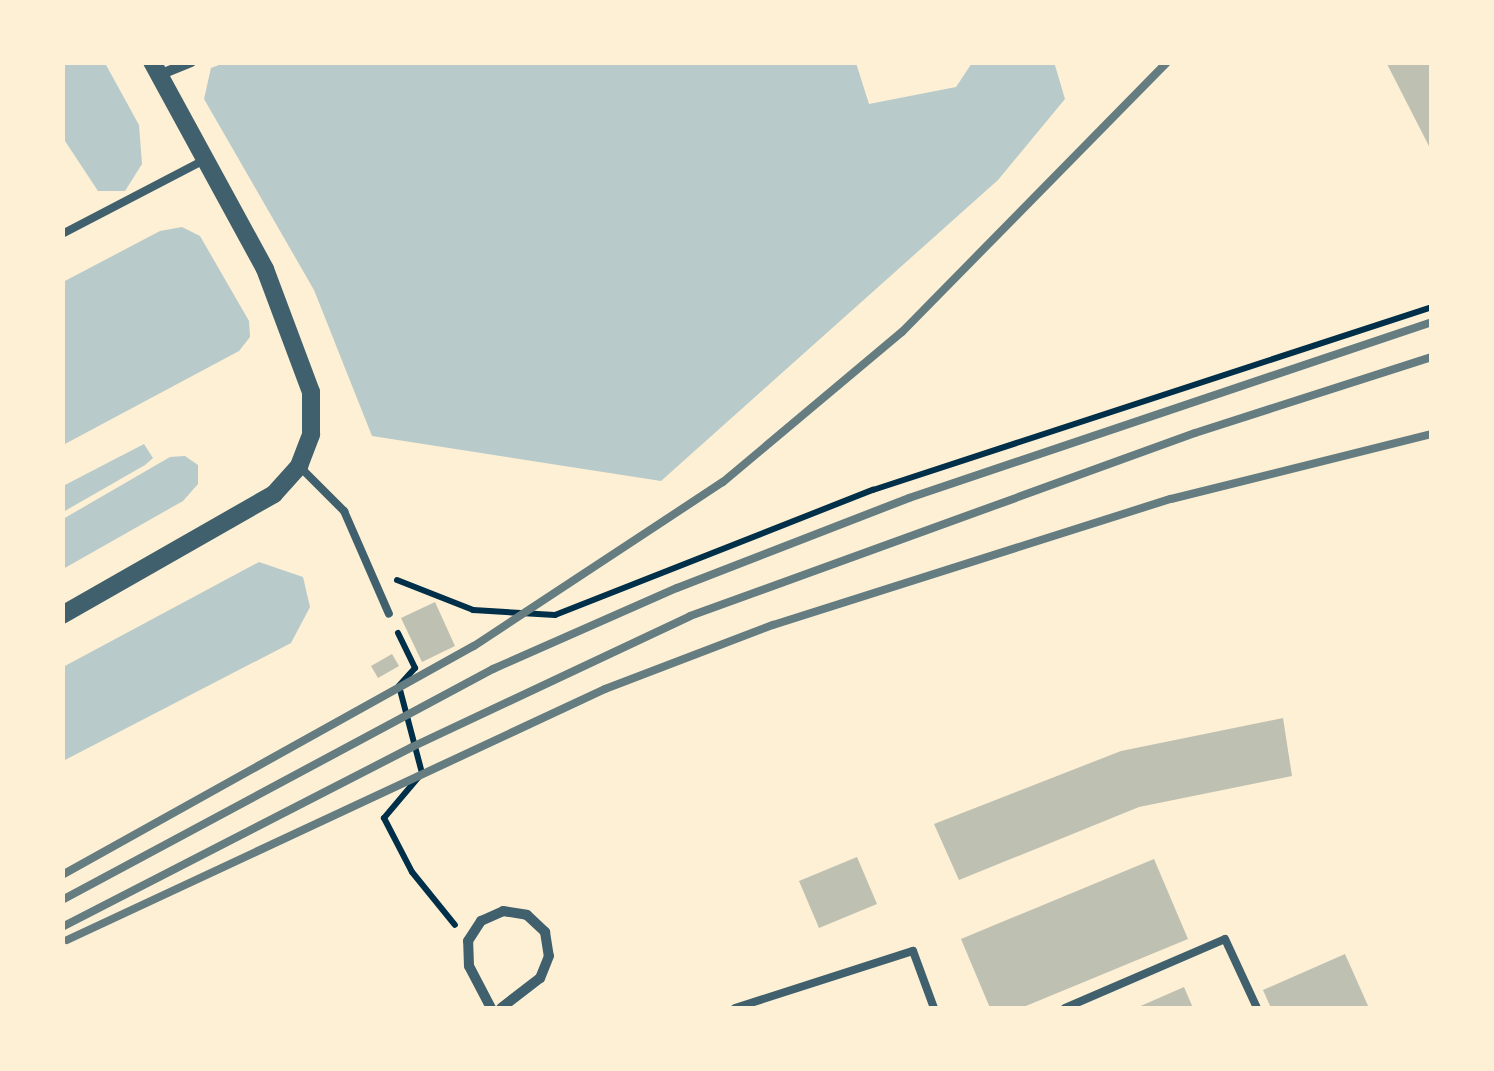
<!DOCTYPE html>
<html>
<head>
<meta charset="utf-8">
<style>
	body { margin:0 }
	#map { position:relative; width:1494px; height:1071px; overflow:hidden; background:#fdf0d5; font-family:"IBM Plex Serif",serif }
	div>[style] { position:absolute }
	.green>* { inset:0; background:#b9caca }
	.building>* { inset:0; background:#bec0b2 }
	.path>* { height:6px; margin:-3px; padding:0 3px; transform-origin:3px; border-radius:3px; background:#003049 }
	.service>* { height:8px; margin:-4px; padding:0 4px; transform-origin:4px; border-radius:4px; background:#3f606c }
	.minor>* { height:10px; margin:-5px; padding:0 5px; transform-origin:5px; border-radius:5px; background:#3f606c }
	.tertiary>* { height:18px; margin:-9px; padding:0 9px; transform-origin:9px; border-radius:9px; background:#3f606c }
	.rail>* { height:8px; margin:-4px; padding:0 4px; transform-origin:4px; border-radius:4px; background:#657d81 }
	span { translate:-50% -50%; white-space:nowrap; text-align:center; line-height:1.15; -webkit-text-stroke:10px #fdf0d5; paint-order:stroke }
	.frame { position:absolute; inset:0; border:65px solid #fdf0d5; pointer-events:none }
</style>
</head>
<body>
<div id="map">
	<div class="green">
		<div style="clip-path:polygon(227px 62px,856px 63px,869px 104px,956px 87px,972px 63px,1054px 62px,1065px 99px,998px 180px,661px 481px,372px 436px,314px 290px,204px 99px,211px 68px)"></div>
		<div style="clip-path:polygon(62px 63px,105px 63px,139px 125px,142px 164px,125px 191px,98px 191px,63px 138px)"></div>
		<div style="clip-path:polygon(182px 227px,200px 236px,249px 321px,250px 337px,239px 351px,63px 445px,63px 282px,160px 231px)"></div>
		<div style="clip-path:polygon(144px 444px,153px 458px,145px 465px,63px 512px,63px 486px)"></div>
		<div style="clip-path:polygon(185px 456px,198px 465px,198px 484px,183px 501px,63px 569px,63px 519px,170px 457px)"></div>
		<div style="clip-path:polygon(259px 562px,303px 577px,310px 607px,291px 643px,63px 761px,63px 667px)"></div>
	</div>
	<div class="building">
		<div style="clip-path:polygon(1386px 62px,1432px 62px,1432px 152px)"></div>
		<div style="clip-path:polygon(435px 602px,455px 646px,422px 662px,401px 618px)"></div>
		<div style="clip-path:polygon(392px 654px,399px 666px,378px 678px,371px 666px)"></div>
		<div style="clip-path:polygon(1283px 718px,1292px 776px,1139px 807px,959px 880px,934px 824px,1121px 751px)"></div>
		<div style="clip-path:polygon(857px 857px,877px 904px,819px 928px,799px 881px)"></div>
		<div style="clip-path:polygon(1154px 859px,1188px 939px,1021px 1008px,990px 1008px,961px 939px)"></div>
		<div style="clip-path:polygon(1345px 954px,1369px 1008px,1271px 1008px,1263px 990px)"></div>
		<div style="clip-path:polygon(1184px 987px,1193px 1008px,1136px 1008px)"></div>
	</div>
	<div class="path">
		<div style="left:397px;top:580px;width:82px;rotate:21.5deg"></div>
		<div style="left:473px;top:610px;width:82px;rotate:3.5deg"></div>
		<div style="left:555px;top:615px;width:342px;rotate:-21.5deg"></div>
		<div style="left:873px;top:490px;width:588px;rotate:-18.13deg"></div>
		<div style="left:398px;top:633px;width:39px;rotate:64deg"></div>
		<div style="left:415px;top:668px;width:24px;rotate:132deg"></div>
		<div style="left:399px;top:686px;width:90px;rotate:75.2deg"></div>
		<div style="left:422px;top:773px;width:59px;rotate:130.2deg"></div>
		<div style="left:384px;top:818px;width:61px;rotate:62.6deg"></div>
		<div style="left:412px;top:872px;width:68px;rotate:50.9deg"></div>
	</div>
	<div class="service">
		<div style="left:62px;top:234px;width:160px;rotate:-27.5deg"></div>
		<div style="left:299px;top:466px;width:64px;rotate:45deg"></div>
		<div style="left:344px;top:511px;width:112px;rotate:66.4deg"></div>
		<div style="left:735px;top:1008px;width:187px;rotate:-17.8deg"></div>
		<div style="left:913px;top:951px;width:61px;rotate:69.8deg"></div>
		<div style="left:1065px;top:1008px;width:174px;rotate:-23.3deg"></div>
		<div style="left:1225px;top:939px;width:76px;rotate:65.1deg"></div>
	</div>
	<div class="minor">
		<div style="left:159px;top:75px;width:35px;rotate:-22deg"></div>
		<div style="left:491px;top:1008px;width:47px;rotate:-117.6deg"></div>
		<div style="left:469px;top:966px;width:25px;rotate:-92deg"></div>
		<div style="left:468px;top:941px;width:24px;rotate:-57deg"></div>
		<div style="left:481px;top:921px;width:24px;rotate:-24deg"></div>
		<div style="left:503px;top:911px;width:24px;rotate:9deg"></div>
		<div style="left:527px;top:915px;width:25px;rotate:43deg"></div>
		<div style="left:545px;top:932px;width:24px;rotate:81deg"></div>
		<div style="left:549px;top:956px;width:24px;rotate:112deg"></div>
		<div style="left:540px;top:978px;width:49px;rotate:142.4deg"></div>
	</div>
	<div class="tertiary">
		<div style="left:62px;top:615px;width:244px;rotate:-29.7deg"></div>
		<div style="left:274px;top:494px;width:38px;rotate:-48deg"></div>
		<div style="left:299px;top:466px;width:34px;rotate:-69deg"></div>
		<div style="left:311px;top:434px;width:42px;rotate:-90deg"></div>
		<div style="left:311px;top:392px;width:131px;rotate:-110.5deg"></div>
		<div style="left:265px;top:269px;width:236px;rotate:-118.6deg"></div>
	</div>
	<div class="rail">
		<div style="left:62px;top:875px;width:471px;rotate:-29.1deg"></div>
		<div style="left:474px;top:646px;width:298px;rotate:-33.4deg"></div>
		<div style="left:723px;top:482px;width:234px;rotate:-40deg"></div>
		<div style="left:902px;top:332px;width:378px;rotate:-45.5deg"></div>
		<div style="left:62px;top:900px;width:489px;rotate:-28.2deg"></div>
		<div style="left:493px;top:669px;width:201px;rotate:-23.8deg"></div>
		<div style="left:677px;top:588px;width:249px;rotate:-21.2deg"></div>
		<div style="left:909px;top:498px;width:552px;rotate:-18.6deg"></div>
		<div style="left:62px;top:927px;width:394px;rotate:-27.2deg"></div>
		<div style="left:412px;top:747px;width:307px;rotate:-25.2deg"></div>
		<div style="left:690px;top:616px;width:537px;rotate:-19.92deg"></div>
		<div style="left:1195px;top:433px;width:249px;rotate:-17.8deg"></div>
		<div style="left:67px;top:940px;width:594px;rotate:-25.01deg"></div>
		<div style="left:605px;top:689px;width:180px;rotate:-20.9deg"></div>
		<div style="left:773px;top:625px;width:417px;rotate:-17.6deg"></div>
		<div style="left:1171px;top:499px;width:269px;rotate:-14deg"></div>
	</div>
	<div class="frame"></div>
</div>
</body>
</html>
